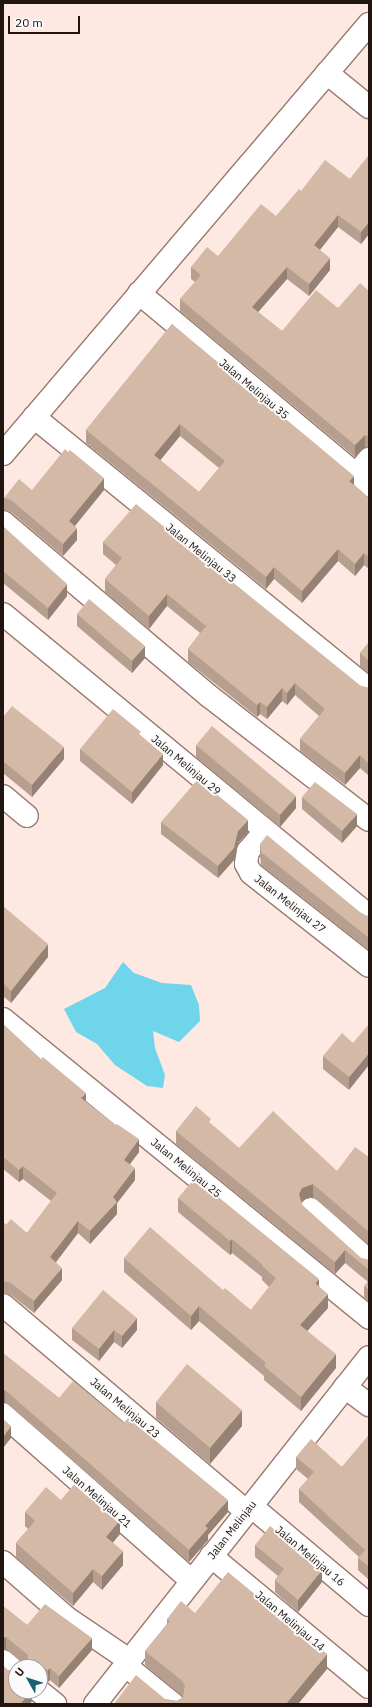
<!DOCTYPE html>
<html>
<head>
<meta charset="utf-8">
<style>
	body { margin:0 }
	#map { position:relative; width:372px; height:1707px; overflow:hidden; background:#fee9e2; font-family:"IBM Plex Sans",sans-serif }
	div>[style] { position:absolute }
	.water>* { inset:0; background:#6ed5ea }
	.roads { filter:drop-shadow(1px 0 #987a6f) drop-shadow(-1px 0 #987a6f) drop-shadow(0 1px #987a6f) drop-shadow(0 -1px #987a6f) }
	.minor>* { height:22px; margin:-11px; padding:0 11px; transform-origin:11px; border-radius:11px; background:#fff }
	.wall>* { inset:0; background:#b79f90 }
	.shaded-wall>* { inset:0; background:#958275 }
	.building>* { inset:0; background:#d5b9a7 }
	span { translate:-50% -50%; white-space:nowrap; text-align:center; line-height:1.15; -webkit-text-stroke:4px #fbfbfb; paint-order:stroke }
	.street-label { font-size:11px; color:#201511 }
	.frame { position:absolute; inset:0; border:4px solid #201511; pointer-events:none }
	.north { position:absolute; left:8px; top:1659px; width:40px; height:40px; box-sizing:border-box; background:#fbfbfb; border:1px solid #a39f9d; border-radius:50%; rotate:309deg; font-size:11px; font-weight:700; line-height:16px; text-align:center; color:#201511 }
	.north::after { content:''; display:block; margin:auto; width:14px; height:18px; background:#196270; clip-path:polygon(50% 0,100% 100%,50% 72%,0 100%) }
	.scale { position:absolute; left:8px; top:16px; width:72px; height:18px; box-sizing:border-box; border:2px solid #201511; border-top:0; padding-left:5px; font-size:12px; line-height:14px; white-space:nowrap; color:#201511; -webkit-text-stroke:3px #fbfbfb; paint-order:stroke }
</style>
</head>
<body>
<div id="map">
	<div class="water">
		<div style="clip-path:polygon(123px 962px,134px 973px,162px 983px,191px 985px,199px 1005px,200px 1021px,179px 1042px,153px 1031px,155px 1048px,165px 1075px,163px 1088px,147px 1086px,115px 1065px,97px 1044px,76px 1032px,64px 1009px,105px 988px)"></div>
	</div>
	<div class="roads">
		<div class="minor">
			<div style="left:327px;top:73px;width:54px;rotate:39deg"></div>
			<div style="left:139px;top:293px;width:300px;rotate:39.9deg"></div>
			<div style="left:34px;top:417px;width:432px;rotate:39.1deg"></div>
			<div style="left:3px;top:454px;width:565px;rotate:-49.6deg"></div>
			<div style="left:356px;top:475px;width:21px;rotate:-51deg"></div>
			<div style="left:3px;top:522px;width:270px;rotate:40.2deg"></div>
			<div style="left:209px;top:696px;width:202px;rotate:37.8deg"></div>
			<div style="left:3px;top:614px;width:475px;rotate:39.5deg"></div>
			<div style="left:3px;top:796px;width:31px;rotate:40deg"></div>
			<div style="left:265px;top:831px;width:26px;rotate:130deg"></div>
			<div style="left:248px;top:851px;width:13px;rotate:99deg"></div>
			<div style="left:246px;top:864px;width:10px;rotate:61deg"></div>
			<div style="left:251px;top:873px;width:150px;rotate:38.2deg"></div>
			<div style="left:3px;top:1019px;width:473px;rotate:39.2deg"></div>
			<div style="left:311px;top:1209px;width:78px;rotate:41.9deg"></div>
			<div style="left:3px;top:1305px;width:319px;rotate:40.3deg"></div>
			<div style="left:345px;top:1387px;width:30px;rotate:37deg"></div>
			<div style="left:3px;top:1414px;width:252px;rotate:41.5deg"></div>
			<div style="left:251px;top:1506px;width:154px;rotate:40deg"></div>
			<div style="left:211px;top:1556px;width:205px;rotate:39.7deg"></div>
			<div style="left:3px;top:1562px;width:85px;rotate:41.2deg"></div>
			<div style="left:67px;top:1618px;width:75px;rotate:34.1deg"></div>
			<div style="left:3px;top:1661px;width:17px;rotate:40deg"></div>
			<div style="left:125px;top:1665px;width:62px;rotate:39.1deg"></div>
			<div style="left:39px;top:1691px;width:21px;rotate:39deg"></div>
			<div style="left:95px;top:1704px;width:442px;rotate:-51.7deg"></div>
		</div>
	</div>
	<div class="wall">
		<div style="clip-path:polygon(369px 155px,369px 234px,361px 244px,338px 227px,320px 250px,330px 270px,309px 296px,287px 279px,258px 312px,282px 331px,338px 308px,368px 290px,369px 289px,369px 448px,365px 447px,355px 457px,180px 311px,180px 299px,195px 282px,191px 279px,191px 267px,218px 256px,276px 216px,301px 191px,350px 179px)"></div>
		<div style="clip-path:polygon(evenodd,172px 324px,369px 498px,369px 569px,364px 565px,355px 576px,338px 561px,302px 603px,274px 579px,266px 589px,86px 443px,86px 430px,172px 324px,180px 436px,219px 468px,199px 492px,160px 460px,180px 436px)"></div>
		<div style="clip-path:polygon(32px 490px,104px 490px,75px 526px,77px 540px,63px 556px,11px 512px,4px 510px,4px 498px)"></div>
		<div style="clip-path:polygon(3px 529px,67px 596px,48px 620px,3px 583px)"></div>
		<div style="clip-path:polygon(103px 542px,361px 686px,369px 688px,369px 776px,360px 768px,345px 785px,300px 751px,300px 739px,319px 716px,295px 695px,287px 705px,282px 701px,267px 719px,260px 714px,257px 717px,188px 662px,188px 649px,200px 633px,167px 606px,149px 629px,105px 592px,105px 579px,116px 565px,103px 554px)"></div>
		<div style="clip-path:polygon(77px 614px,145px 658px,132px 673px,77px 626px)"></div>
		<div style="clip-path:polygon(369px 642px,369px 674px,360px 666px,360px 653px)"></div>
		<div style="clip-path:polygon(3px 717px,64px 759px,32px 797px,3px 773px)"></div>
		<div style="clip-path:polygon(196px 745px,296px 808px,280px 827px,196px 757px)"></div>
		<div style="clip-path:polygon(80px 749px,163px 765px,132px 804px,80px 761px)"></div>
		<div style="clip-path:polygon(302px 797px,357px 826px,342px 843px,302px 809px)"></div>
		<div style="clip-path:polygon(161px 822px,248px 832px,238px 843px,234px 860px,218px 878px,161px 834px)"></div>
		<div style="clip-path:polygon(260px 844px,361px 913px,367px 916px,369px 915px,369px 950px,261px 865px,260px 856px)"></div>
		<div style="clip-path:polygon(3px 906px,48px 957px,11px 1003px,3px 996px)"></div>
		<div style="clip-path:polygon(3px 1024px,139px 1152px,130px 1164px,135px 1180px,117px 1203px,117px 1214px,90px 1244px,78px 1233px,56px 1262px,62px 1280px,34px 1313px,11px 1295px,3px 1294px,3px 1222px,6px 1225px,27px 1233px,51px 1201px,23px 1179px,19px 1182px,3px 1169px)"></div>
		<div style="clip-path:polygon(353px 1043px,349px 1090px,323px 1069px,323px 1056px)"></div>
		<div style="clip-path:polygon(211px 1124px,239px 1148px,337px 1171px,369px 1157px,369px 1245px,313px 1197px,302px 1200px,301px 1202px,302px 1205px,361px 1258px,369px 1260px,369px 1302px,364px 1298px,364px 1286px,368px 1282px,345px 1263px,335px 1274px,176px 1144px,176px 1131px)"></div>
		<div style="clip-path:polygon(178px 1198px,319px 1286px,328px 1308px,307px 1331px,336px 1368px,301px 1411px,264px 1380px,264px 1376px,199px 1321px,191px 1330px,124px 1272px,124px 1258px,223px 1290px,251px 1310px,269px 1287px,262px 1280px,262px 1277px,232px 1253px,230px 1255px,178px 1212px)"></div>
		<div style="clip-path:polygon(72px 1328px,137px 1330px,122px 1348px,114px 1342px,99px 1361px,72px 1340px)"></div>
		<div style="clip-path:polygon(3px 1353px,59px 1398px,228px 1512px,208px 1535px,208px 1540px,189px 1562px,5px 1402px)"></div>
		<div style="clip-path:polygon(156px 1402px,242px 1426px,210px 1464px,156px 1418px)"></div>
		<div style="clip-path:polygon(369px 1435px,369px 1580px,358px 1570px,358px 1558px,359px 1557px,299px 1502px,299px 1489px,308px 1479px,296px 1469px,296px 1457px,342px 1467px)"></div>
		<div style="clip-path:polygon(61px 1500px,120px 1534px,112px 1543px,123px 1565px,102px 1590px,93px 1582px,73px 1606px,16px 1557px,16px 1543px,28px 1529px,25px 1526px,25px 1512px)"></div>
		<div style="clip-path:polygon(255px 1545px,322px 1582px,298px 1612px,275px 1592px,275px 1580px,278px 1576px,255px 1557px)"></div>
		<div style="clip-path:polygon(3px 1606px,27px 1625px,92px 1650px,59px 1688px,50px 1680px,48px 1682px,41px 1679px,40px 1679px,40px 1667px,26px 1666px,6px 1649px,3px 1650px)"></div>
		<div style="clip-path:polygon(195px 1613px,327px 1669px,298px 1704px,114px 1704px,165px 1699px,177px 1701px,183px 1697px,181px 1695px,145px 1665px,145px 1651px,167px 1624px,167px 1619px)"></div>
	</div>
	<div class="shaded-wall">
		<div style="clip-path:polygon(338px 215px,338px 227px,314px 257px,314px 245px)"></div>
		<div style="clip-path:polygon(369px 222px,369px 234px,361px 244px,361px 232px)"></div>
		<div style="clip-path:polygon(330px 258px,330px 270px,309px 296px,309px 284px)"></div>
		<div style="clip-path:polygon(287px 267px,287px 279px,252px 319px,252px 307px)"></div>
		<div style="clip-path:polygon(180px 424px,180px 436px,154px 468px,154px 455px)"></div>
		<div style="clip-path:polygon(365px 435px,365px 447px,355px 457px,355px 445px)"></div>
		<div style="clip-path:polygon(354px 476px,354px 489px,349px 481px)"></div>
		<div style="clip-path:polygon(104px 478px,104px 490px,69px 533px,69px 521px)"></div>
		<div style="clip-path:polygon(77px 528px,77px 540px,63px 556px,63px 544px)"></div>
		<div style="clip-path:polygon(338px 549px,338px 561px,302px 603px,302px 591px)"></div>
		<div style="clip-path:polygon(364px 553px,364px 565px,355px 576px,355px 564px)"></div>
		<div style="clip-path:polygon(274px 567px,274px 579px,266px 589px,266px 577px)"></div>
		<div style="clip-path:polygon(67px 584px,67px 596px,48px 620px,48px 608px)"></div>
		<div style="clip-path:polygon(167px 594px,167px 606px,149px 629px,149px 616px)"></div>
		<div style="clip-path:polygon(145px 646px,145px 658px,132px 673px,132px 661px)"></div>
		<div style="clip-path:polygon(295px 683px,295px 695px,287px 705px,287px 693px)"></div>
		<div style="clip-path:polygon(282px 688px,282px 701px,267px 719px,267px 707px)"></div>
		<div style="clip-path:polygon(260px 702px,260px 714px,257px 717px,257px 705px)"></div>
		<div style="clip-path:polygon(64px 747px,64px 759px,32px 797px,32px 785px)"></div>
		<div style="clip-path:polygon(163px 754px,163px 765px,132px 804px,132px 792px)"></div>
		<div style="clip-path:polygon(360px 755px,360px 768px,345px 785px,345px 773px)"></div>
		<div style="clip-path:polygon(296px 796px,296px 808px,280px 827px,280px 815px)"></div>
		<div style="clip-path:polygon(357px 814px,357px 826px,342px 843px,342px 831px)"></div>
		<div style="clip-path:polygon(248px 820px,248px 832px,238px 843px,234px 860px,218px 878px,218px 866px,238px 831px)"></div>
		<div style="clip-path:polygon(48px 944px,48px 957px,11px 1003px,11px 991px)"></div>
		<div style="clip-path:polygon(369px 1053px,369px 1065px,349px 1090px,349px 1077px)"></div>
		<div style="clip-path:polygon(86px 1093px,86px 1106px,81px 1098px)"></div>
		<div style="clip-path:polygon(139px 1139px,139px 1152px,124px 1172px,124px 1160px)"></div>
		<div style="clip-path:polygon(23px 1166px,23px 1179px,19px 1182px,19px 1170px)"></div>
		<div style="clip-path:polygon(135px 1168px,135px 1180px,117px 1203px,117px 1214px,90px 1244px,90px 1231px,113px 1197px)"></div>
		<div style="clip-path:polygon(313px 1184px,313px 1197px,302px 1200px,299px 1207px,299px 1194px,302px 1188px)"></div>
		<div style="clip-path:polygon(78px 1221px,78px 1233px,50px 1270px,50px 1257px)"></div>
		<div style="clip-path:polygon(232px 1239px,232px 1253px,230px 1255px,230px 1241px)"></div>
		<div style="clip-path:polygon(345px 1250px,345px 1263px,335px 1274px,335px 1262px)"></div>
		<div style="clip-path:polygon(62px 1268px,62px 1280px,34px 1313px,34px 1301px)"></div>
		<div style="clip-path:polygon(319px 1279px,319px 1293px,315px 1283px)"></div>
		<div style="clip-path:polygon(328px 1294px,328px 1308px,300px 1339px,300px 1325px)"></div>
		<div style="clip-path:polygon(199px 1306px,199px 1321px,191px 1330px,191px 1316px)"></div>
		<div style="clip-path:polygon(137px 1318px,137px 1330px,122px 1348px,122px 1336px)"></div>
		<div style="clip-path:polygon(114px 1330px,114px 1342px,99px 1361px,99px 1349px)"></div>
		<div style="clip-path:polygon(336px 1354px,336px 1368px,301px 1411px,301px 1397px)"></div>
		<div style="clip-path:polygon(5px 1390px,5px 1402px,3px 1402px,3px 1391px)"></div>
		<div style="clip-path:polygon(242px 1410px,242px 1426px,210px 1464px,210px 1448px)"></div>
		<div style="clip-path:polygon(11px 1426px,11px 1438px,3px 1448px,3px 1437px)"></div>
		<div style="clip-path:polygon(228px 1500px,228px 1512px,208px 1535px,208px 1540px,189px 1562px,189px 1550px,205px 1526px)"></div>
		<div style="clip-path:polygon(120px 1520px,120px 1534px,106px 1551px,106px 1537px)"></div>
		<div style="clip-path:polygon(123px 1551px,123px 1565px,102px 1590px,102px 1576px)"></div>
		<div style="clip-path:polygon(93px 1569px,93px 1582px,73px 1606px,73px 1593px)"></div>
		<div style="clip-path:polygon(322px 1570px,322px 1582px,298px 1612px,298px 1600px)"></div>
		<div style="clip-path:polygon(6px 1637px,6px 1649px,3px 1650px,3px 1638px)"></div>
		<div style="clip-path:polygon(92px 1638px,92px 1650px,59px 1688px,59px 1676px)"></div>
		<div style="clip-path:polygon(327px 1654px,327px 1669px,298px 1704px,286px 1704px)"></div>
		<div style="clip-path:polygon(40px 1667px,41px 1667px,41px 1679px,40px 1679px)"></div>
		<div style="clip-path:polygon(50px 1668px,50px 1680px,48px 1682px,48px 1670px)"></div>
		<div style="clip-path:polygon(31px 1691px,32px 1691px,32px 1701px,30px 1704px,20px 1704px)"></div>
	</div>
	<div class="building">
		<div style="clip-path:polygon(369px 155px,369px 222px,361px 232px,338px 215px,314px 245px,330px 258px,309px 284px,287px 267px,252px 307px,282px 331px,316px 290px,338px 308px,360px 283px,368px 290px,369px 289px,369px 436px,365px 435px,355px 445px,180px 299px,201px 275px,191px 267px,207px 247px,218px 256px,261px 204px,276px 216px,299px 189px,301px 191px,325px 160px,350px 179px)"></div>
		<div style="clip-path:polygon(evenodd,172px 324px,354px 476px,349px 481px,369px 498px,369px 557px,364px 553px,355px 564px,338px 549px,302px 591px,274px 567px,266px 577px,86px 430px,172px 324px,180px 424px,225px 461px,199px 492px,154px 455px,180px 424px)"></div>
		<div style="clip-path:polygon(65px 449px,68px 452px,70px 450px,104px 478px,69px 521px,77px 528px,63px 544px,11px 500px,4px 498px,19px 479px,32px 490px)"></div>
		<div style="clip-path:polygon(136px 504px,361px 686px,369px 688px,369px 764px,360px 755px,345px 773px,300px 739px,325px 709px,295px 683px,287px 693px,282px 688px,267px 707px,260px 702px,257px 705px,188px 649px,206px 626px,167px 594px,149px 616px,105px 579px,122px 558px,103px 542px)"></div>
		<div style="clip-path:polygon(4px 527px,67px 584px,48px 608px,3px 571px,3px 529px)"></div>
		<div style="clip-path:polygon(89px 599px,145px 646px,132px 661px,77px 614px)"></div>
		<div style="clip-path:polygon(369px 642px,369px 661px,360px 653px)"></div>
		<div style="clip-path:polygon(12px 706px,64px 747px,32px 785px,3px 761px,3px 717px)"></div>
		<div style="clip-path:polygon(113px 709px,141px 732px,139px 734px,163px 754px,132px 792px,80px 749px)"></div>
		<div style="clip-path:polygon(212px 726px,296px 796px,280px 815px,196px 745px)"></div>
		<div style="clip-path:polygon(198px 779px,248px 820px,238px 831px,234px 848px,218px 866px,161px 822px)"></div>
		<div style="clip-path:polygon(315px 782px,357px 814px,342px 831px,302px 797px)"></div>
		<div style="clip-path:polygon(267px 835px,361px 913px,367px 916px,369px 915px,369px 938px,261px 852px,260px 844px)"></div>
		<div style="clip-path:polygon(3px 906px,48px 944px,11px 991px,3px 983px)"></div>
		<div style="clip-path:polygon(3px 1024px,41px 1059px,43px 1057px,86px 1093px,81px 1098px,116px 1125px,117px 1124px,139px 1139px,124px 1160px,135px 1168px,113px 1197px,117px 1202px,90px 1231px,78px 1221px,50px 1257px,62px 1268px,34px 1301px,11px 1283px,3px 1281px,3px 1222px,6px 1225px,11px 1219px,27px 1233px,57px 1193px,23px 1166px,19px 1170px,3px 1157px)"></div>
		<div style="clip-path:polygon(369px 1024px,369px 1053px,349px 1077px,323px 1056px,342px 1033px,353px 1043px)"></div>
		<div style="clip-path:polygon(196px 1106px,211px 1119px,209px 1122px,239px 1148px,273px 1111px,337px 1171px,355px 1147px,369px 1157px,369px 1232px,313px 1184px,302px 1188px,299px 1194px,302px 1205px,361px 1258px,369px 1260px,369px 1270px,345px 1250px,335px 1262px,176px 1131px)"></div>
		<div style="clip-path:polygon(195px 1178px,319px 1279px,315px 1283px,328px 1294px,300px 1325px,336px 1354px,301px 1397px,264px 1366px,266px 1363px,199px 1306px,191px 1316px,124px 1258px,150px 1227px,223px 1290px,225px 1288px,251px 1310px,276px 1278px,262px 1266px,263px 1265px,232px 1239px,230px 1241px,178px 1198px)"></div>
		<div style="clip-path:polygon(369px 1280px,369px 1290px,364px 1286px)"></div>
		<div style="clip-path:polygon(103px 1290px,137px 1318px,122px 1336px,114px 1330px,99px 1349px,72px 1328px)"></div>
		<div style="clip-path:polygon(3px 1353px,59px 1398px,73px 1381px,124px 1423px,128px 1418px,228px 1500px,205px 1526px,208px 1528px,189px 1550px,5px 1390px,3px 1391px)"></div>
		<div style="clip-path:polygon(187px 1364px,242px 1410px,210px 1448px,156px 1402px)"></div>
		<div style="clip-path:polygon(3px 1419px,11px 1426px,3px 1437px)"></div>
		<div style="clip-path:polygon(369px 1435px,369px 1567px,358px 1558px,365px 1550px,299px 1489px,314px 1472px,296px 1457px,311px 1439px,342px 1467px)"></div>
		<div style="clip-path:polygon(76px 1482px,120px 1520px,106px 1537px,123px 1551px,102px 1576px,93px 1569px,73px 1593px,16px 1543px,35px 1521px,25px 1512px,46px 1487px,61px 1500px)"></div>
		<div style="clip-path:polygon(270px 1526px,322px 1570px,298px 1600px,275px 1580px,284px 1569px,255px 1545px)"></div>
		<div style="clip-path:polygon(228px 1572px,327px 1654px,286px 1704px,114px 1704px,136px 1675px,165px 1699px,177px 1701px,183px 1697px,185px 1685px,181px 1680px,145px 1651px,170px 1621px,167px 1619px,181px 1601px,195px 1613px)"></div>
		<div style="clip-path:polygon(45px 1604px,92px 1638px,59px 1676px,50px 1668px,48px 1670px,41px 1667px,24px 1667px,28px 1663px,28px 1655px,6px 1637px,3px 1638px,3px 1606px,27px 1625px)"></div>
		<div style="clip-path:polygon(3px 1665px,8px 1670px,16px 1671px,16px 1691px,31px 1691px,20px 1704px,3px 1704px)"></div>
	</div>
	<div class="street-label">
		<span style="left:254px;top:389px;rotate:40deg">Jalan Melinjau 35</span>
		<span style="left:201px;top:553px;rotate:39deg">Jalan Melinjau 33</span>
		<span style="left:186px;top:765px;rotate:40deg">Jalan Melinjau 29</span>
		<span style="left:290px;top:904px;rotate:38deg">Jalan Melinjau 27</span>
		<span style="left:186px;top:1168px;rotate:39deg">Jalan Melinjau 25</span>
		<span style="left:125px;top:1408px;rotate:40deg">Jalan Melinjau 23</span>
		<span style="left:97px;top:1497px;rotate:41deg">Jalan Melinjau 21</span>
		<span style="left:232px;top:1530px;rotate:-52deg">Jalan Melinjau</span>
		<span style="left:310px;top:1556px;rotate:40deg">Jalan Melinjau 16</span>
		<span style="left:290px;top:1621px;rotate:40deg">Jalan Melinjau 14</span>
	</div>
	<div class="frame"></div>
	<div class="north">U</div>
	<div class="scale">20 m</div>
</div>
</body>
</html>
